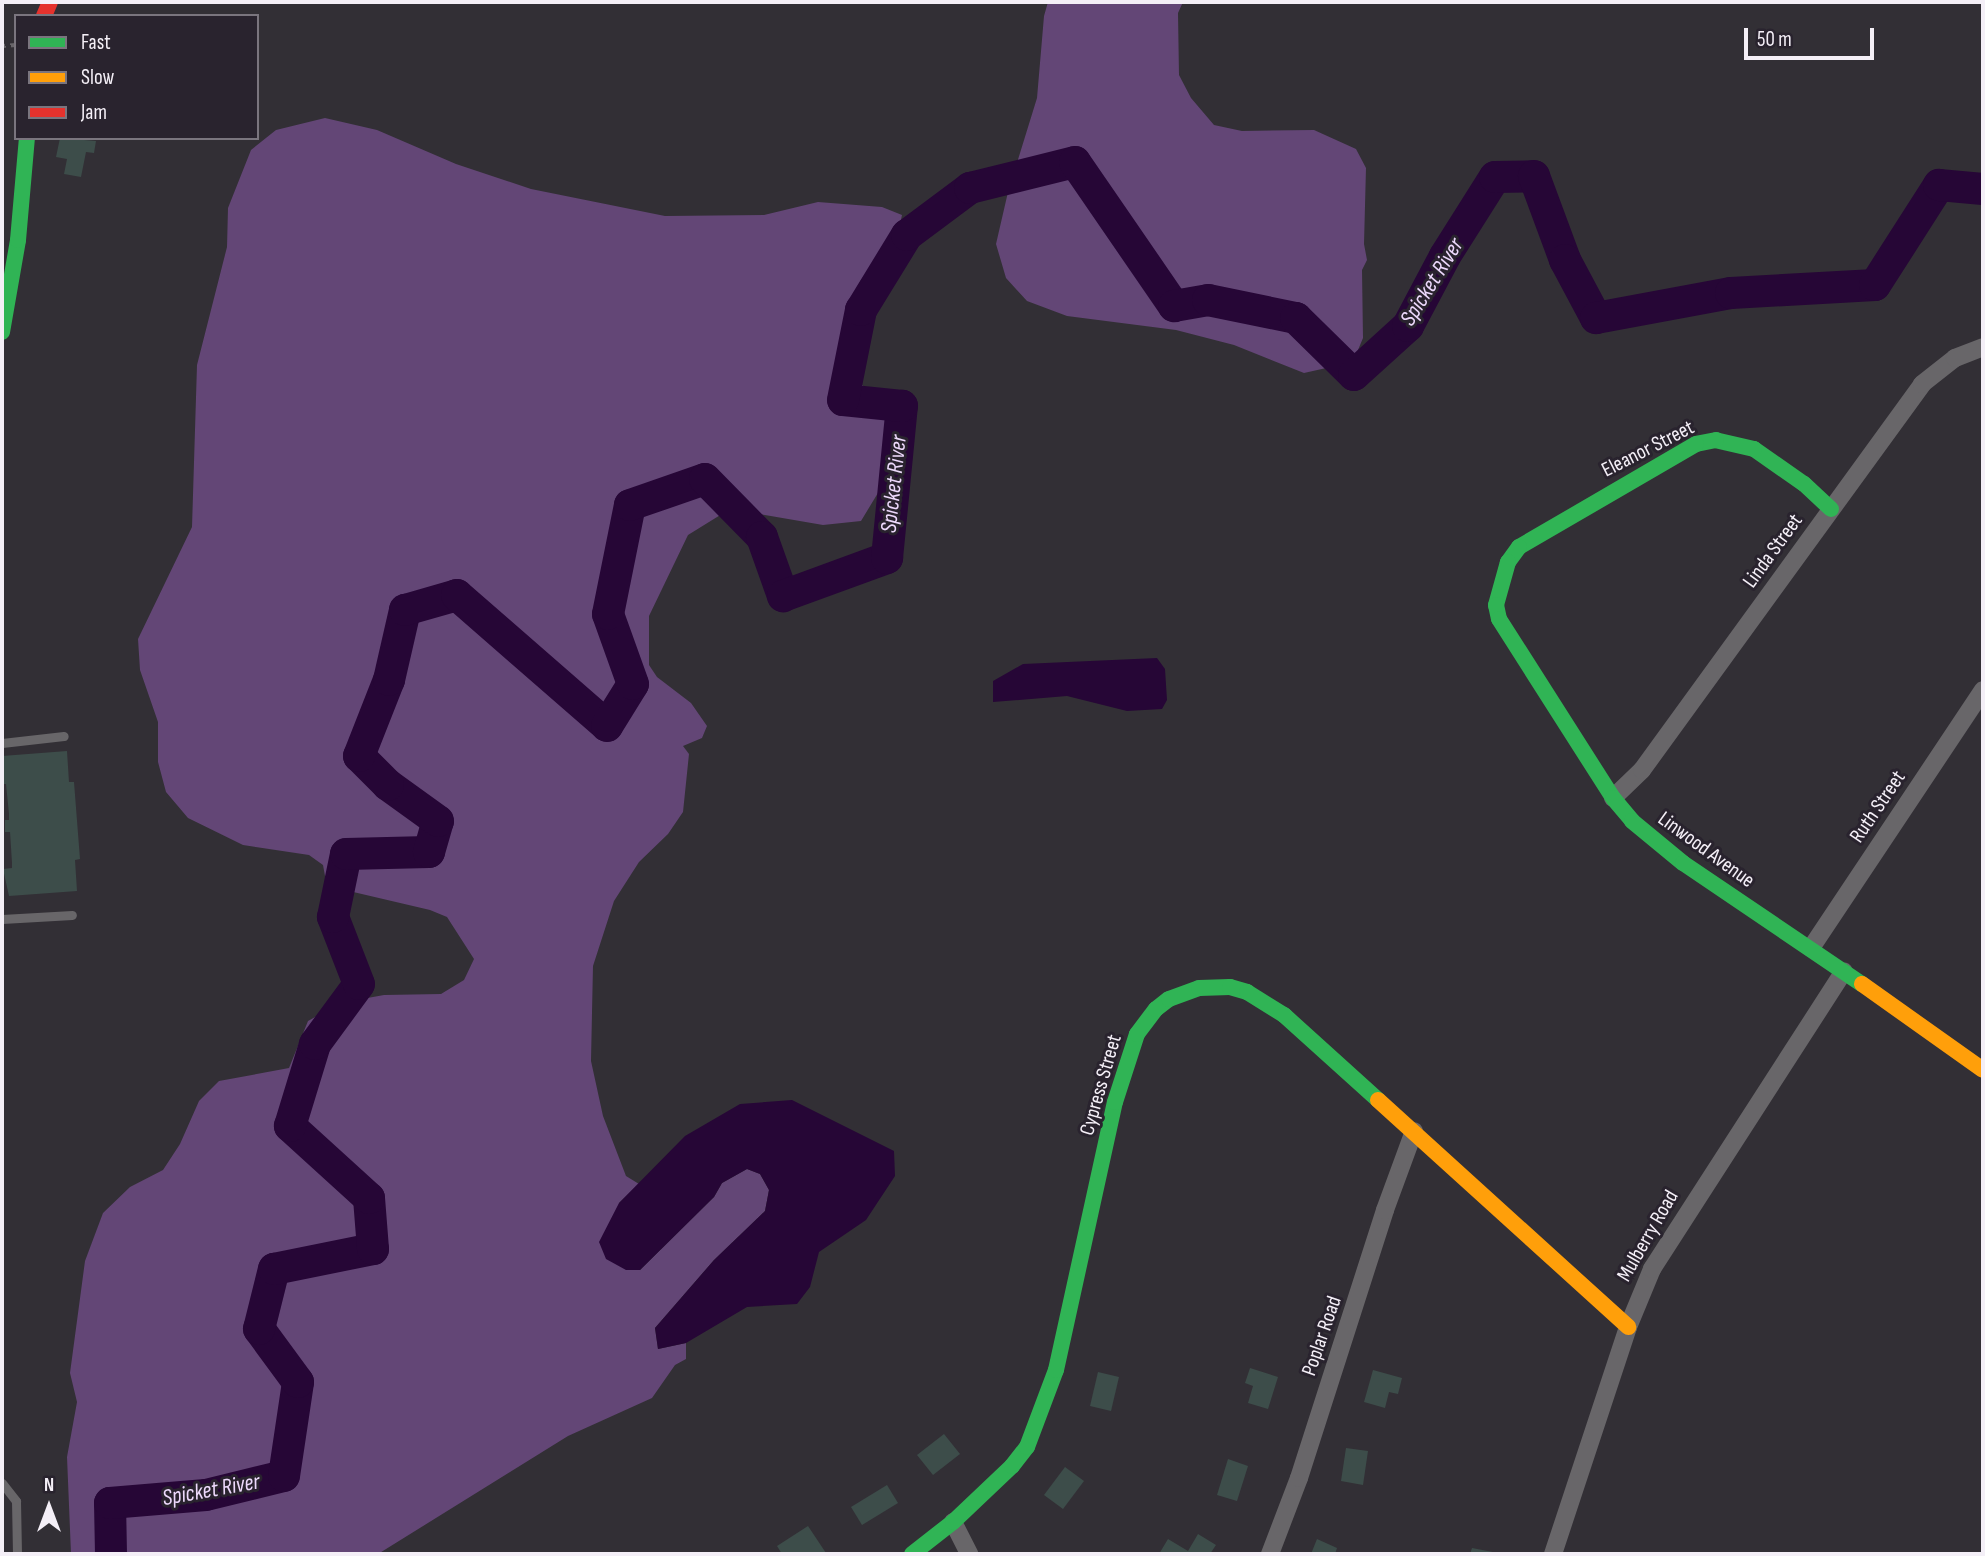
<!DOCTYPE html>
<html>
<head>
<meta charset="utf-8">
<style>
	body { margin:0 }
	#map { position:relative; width:1985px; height:1556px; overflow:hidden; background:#322f35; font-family:"Sofia Sans Condensed",sans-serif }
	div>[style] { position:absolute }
	.green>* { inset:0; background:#634676 }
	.water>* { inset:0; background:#260636 }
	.river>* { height:32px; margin:-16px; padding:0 16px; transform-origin:16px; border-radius:16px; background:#260636 }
	.building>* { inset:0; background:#3d4d4a }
	.path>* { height:3.5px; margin-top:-1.75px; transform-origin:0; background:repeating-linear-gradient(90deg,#686569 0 3.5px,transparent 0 8.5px) }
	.lane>* { height:9px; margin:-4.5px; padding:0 4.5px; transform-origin:4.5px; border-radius:4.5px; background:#686669 }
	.street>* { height:18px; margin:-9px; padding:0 9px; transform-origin:9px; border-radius:9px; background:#686669 }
	.fast>* { height:16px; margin:-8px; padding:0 8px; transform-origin:8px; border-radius:8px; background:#30b455 }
	.slow>* { height:16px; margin:-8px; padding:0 8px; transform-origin:8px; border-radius:8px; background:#ff9f0a }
	.jam>* { height:16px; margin:-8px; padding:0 8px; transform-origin:8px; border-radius:8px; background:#e5322d }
	span { translate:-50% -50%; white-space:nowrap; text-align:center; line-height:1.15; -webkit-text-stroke:6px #29232e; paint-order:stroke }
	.street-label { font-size:21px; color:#f4eff7 }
	.water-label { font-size:23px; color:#edd9fc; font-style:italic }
	.frame { position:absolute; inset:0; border:4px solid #f4eff7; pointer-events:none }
	.legend { position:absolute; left:14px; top:14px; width:245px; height:126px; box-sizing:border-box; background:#29232e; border:2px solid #7a757e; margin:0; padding:9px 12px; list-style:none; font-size:21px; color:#f4eff7 }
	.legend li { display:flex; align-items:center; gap:14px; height:35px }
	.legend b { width:35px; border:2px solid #7a757e }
	.north { position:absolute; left:14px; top:1472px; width:70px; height:70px; -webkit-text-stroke:5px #29232e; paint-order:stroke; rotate:0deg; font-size:19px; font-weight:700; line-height:28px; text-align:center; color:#f4eff7 }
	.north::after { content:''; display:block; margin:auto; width:24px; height:32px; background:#f4eff7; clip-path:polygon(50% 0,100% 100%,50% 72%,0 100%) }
	.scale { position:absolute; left:1744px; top:28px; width:130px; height:32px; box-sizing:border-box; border:4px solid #f4eff7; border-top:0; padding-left:9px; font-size:21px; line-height:24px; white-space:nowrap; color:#f4eff7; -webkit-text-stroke:5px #29232e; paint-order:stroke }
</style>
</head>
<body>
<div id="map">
	<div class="green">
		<div style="clip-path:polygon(1048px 2px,1183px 2px,1178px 13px,1179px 75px,1191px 98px,1214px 125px,1242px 131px,1314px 130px,1356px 149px,1366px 168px,1364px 244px,1367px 260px,1362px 270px,1363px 338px,1353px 362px,1304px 373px,1234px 345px,1176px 330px,1067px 316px,1027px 301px,1006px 278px,996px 244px,1008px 192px,1037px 98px,1044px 16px)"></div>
		<div style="clip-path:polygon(325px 118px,377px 130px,456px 164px,531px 189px,665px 216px,764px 215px,818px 202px,882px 207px,902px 215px,898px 234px,861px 280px,848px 304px,846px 363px,856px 380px,905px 421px,907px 445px,861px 521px,823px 525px,730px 509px,688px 535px,649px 616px,649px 665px,657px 677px,691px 703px,707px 726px,702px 738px,683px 746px,689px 754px,683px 812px,668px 834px,639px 862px,614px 901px,593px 966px,591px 1061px,603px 1116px,626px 1176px,639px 1184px,619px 1203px,640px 1270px,714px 1197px,722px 1183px,747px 1169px,760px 1174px,769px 1190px,765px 1211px,714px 1260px,655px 1328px,658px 1349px,686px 1343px,686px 1359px,675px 1365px,652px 1398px,568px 1436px,378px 1554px,71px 1554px,67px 1457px,77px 1402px,70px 1373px,85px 1261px,103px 1213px,130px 1187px,163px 1170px,180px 1144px,199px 1101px,219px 1081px,289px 1068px,308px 1021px,340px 1003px,384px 995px,441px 994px,464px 980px,474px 959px,447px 917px,430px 910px,349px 891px,325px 876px,323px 865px,309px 855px,243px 845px,188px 818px,166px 792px,158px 762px,158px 722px,140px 670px,138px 639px,192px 527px,197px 365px,227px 247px,228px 208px,251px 150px,276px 130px)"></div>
	</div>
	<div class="water">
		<div style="clip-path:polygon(1157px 658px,1165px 669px,1167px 700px,1162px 709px,1127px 711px,1067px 696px,993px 702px,993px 681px,1023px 664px)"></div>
		<div style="clip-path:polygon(792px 1100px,894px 1151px,895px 1176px,866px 1220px,819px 1252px,810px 1287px,797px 1304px,747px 1307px,686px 1343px,658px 1349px,655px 1328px,714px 1260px,765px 1211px,769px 1190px,760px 1174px,747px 1169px,722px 1183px,714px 1197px,640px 1270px,626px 1270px,606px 1259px,599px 1242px,619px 1203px,685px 1136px,740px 1104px)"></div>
	</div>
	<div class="river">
		<div style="left:111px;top:1554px;width:51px;rotate:-91.1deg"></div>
		<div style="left:110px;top:1503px;width:96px;rotate:-4.8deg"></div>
		<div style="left:206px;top:1495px;width:80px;rotate:-13.7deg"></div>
		<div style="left:284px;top:1476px;width:95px;rotate:-81.5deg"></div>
		<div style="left:298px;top:1382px;width:66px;rotate:-126.3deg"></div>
		<div style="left:259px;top:1329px;width:62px;rotate:-76deg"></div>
		<div style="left:274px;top:1269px;width:101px;rotate:-11.4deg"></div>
		<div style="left:373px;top:1249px;width:51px;rotate:-94.5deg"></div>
		<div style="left:369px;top:1198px;width:107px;rotate:-137.7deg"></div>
		<div style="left:290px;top:1126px;width:86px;rotate:-73deg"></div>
		<div style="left:315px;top:1044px;width:74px;rotate:-53.7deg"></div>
		<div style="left:359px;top:984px;width:72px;rotate:-111.2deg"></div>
		<div style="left:333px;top:917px;width:64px;rotate:-78.3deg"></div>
		<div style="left:346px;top:854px;width:83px;rotate:-1.4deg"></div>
		<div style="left:429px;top:852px;width:32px;rotate:-74deg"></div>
		<div style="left:438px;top:821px;width:62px;rotate:-144.2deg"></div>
		<div style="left:388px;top:785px;width:41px;rotate:-135deg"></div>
		<div style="left:359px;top:756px;width:82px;rotate:-68.5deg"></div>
		<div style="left:389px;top:680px;width:72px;rotate:-77.1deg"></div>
		<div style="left:405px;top:610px;width:54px;rotate:-16.1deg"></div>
		<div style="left:457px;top:595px;width:199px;rotate:41.1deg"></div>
		<div style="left:607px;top:726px;width:49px;rotate:-58.2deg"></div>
		<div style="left:633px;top:684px;width:74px;rotate:-109.7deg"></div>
		<div style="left:608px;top:614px;width:111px;rotate:-78.6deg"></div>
		<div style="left:630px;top:505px;width:79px;rotate:-19.1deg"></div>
		<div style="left:705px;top:479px;width:81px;rotate:45.5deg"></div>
		<div style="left:762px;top:537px;width:63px;rotate:70.4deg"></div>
		<div style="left:783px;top:596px;width:111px;rotate:-20.1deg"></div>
		<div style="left:887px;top:558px;width:153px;rotate:-84.4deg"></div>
		<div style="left:902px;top:406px;width:59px;rotate:-174.2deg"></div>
		<div style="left:843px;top:400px;width:92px;rotate:-78.7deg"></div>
		<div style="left:861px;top:310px;width:88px;rotate:-58.5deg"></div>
		<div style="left:907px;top:235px;width:79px;rotate:-36.7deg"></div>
		<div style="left:970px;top:188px;width:108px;rotate:-13.9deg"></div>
		<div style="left:1075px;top:162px;width:175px;rotate:55.5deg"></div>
		<div style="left:1174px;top:306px;width:35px;rotate:-10deg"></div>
		<div style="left:1208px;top:300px;width:90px;rotate:11.6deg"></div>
		<div style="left:1296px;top:318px;width:81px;rotate:44.5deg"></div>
		<div style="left:1354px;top:375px;width:73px;rotate:-42.2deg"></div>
		<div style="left:1408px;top:326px;width:79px;rotate:-62.1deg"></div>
		<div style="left:1445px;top:256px;width:93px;rotate:-57.7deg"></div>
		<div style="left:1495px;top:177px;width:39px;rotate:-1deg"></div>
		<div style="left:1534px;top:176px;width:90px;rotate:69.7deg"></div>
		<div style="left:1565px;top:260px;width:66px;rotate:61.9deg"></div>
		<div style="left:1596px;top:318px;width:137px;rotate:-10.5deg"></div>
		<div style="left:1731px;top:293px;width:144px;rotate:-3.2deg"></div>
		<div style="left:1875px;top:285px;width:119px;rotate:-57.4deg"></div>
		<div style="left:1939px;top:185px;width:44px;rotate:5.2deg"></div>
	</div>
	<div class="building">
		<div style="clip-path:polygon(60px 138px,96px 141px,94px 153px,86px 152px,81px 177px,64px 174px,67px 159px,56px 157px)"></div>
		<div style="clip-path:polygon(67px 751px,69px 782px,74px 782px,80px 859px,75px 860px,77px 891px,9px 896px,3px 869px,12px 868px,12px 863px,10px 832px,5px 832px,5px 820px,9px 820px,9px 814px,6px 784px,2px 784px,2px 756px)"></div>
		<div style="clip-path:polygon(1250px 1368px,1278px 1377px,1268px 1409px,1248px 1403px,1253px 1386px,1245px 1383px)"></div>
		<div style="clip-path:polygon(1373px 1370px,1402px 1378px,1398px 1394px,1389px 1392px,1385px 1408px,1364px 1402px)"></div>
		<div style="clip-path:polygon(1098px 1372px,1119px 1377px,1111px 1411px,1090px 1406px)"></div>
		<div style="clip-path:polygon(944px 1434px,960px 1454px,933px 1475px,917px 1455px)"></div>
		<div style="clip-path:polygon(1346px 1448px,1368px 1451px,1363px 1485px,1341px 1481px)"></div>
		<div style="clip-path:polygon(1228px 1459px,1248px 1466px,1237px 1501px,1217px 1495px)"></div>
		<div style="clip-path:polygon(1065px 1467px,1084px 1481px,1063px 1509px,1044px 1495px)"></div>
		<div style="clip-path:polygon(887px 1485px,898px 1503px,862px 1525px,851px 1507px)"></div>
		<div style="clip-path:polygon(808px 1526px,826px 1553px,782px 1554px,777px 1546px)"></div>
		<div style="clip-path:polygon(1198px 1534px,1216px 1545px,1210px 1554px,1159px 1554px,1168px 1539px,1188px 1551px)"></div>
		<div style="clip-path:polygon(1317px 1539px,1337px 1548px,1335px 1554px,1311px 1554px)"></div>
		<div style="clip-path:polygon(1472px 1548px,1498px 1553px,1498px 1554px,1470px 1554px)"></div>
	</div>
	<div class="path">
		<div style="left:2px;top:46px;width:14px;rotate:-4deg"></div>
	</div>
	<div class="lane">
		<div style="left:2px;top:743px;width:62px;rotate:-6.4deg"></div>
		<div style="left:2px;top:919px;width:70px;rotate:-3.3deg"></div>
		<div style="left:2px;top:1483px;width:23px;rotate:52deg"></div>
		<div style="left:16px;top:1501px;width:53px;rotate:88.9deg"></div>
	</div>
	<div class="street">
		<div style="left:1613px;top:798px;width:40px;rotate:-44deg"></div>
		<div style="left:1642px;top:770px;width:477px;rotate:-54deg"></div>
		<div style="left:1922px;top:384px;width:42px;rotate:-38.2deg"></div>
		<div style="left:1955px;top:358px;width:30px;rotate:-21deg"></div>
		<div style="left:1811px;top:948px;width:310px;rotate:-56.3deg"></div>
		<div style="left:953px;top:1522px;width:36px;rotate:63deg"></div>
		<div style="left:1270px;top:1554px;width:81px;rotate:-69.1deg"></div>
		<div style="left:1299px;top:1478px;width:281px;rotate:-72.2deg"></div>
		<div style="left:1385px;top:1210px;width:84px;rotate:-69.8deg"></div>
		<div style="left:1553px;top:1554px;width:239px;rotate:-71.7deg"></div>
		<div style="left:1628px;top:1327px;width:63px;rotate:-67.5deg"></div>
		<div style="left:1652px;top:1269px;width:354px;rotate:-57.2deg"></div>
	</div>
	<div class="fast">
		<div style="left:2px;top:332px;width:93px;rotate:-80.1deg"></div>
		<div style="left:18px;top:240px;width:102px;rotate:-85deg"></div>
		<div style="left:1831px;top:509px;width:37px;rotate:-137deg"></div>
		<div style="left:1804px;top:484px;width:61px;rotate:-145deg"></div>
		<div style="left:1754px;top:449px;width:39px;rotate:-167deg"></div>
		<div style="left:1716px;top:440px;width:20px;rotate:169deg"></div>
		<div style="left:1696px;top:444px;width:205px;rotate:149.8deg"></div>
		<div style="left:1519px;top:547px;width:19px;rotate:126deg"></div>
		<div style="left:1508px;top:562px;width:45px;rotate:105.6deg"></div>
		<div style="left:1496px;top:605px;width:14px;rotate:78deg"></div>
		<div style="left:1499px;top:619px;width:212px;rotate:57.5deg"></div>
		<div style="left:1613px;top:798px;width:30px;rotate:50deg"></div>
		<div style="left:1632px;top:821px;width:66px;rotate:39.5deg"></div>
		<div style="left:1683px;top:863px;width:216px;rotate:34.1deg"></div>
		<div style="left:912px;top:1554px;width:52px;rotate:-38deg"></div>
		<div style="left:953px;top:1522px;width:81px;rotate:-43.5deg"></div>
		<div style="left:1012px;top:1466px;width:24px;rotate:-52deg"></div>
		<div style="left:1027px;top:1447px;width:82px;rotate:-69.4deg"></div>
		<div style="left:1056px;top:1370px;width:274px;rotate:-77.6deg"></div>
		<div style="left:1115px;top:1102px;width:71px;rotate:-72.1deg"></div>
		<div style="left:1137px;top:1034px;width:31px;rotate:-53deg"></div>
		<div style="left:1156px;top:1009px;width:16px;rotate:-38deg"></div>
		<div style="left:1169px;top:999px;width:32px;rotate:-20deg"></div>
		<div style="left:1199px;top:988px;width:31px;rotate:-2deg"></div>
		<div style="left:1230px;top:987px;width:18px;rotate:16deg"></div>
		<div style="left:1247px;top:992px;width:44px;rotate:31.9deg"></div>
		<div style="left:1284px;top:1015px;width:127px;rotate:42.1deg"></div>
	</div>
	<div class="slow">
		<div style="left:1862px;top:984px;width:148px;rotate:35.4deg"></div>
		<div style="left:1378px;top:1100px;width:338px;rotate:42.2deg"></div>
	</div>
	<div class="jam">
		<div style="left:44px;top:16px;width:15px;rotate:-67deg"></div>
	</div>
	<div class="street-label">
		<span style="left:1648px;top:449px;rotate:-27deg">Eleanor Street</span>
		<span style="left:1773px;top:551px;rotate:-54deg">Linda Street</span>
		<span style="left:1878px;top:807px;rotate:-56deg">Ruth Street</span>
		<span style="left:1706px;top:850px;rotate:36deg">Linwood Avenue</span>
		<span style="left:1101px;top:1085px;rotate:-74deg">Cypress Street</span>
		<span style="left:1648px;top:1236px;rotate:-60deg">Mulberry Road</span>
		<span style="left:1322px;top:1336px;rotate:-71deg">Poplar Road</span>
	</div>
	<div class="water-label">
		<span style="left:1432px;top:282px;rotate:-58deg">Spicket River</span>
		<span style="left:894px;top:484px;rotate:-84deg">Spicket River</span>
		<span style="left:211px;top:1490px;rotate:-10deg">Spicket River</span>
	</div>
	<div class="frame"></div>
	<ul class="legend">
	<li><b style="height:9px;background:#30b455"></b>Fast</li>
	<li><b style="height:9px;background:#ff9f0a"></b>Slow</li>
	<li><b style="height:9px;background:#e5322d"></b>Jam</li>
	</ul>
	<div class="north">N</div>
	<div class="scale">50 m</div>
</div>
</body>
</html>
